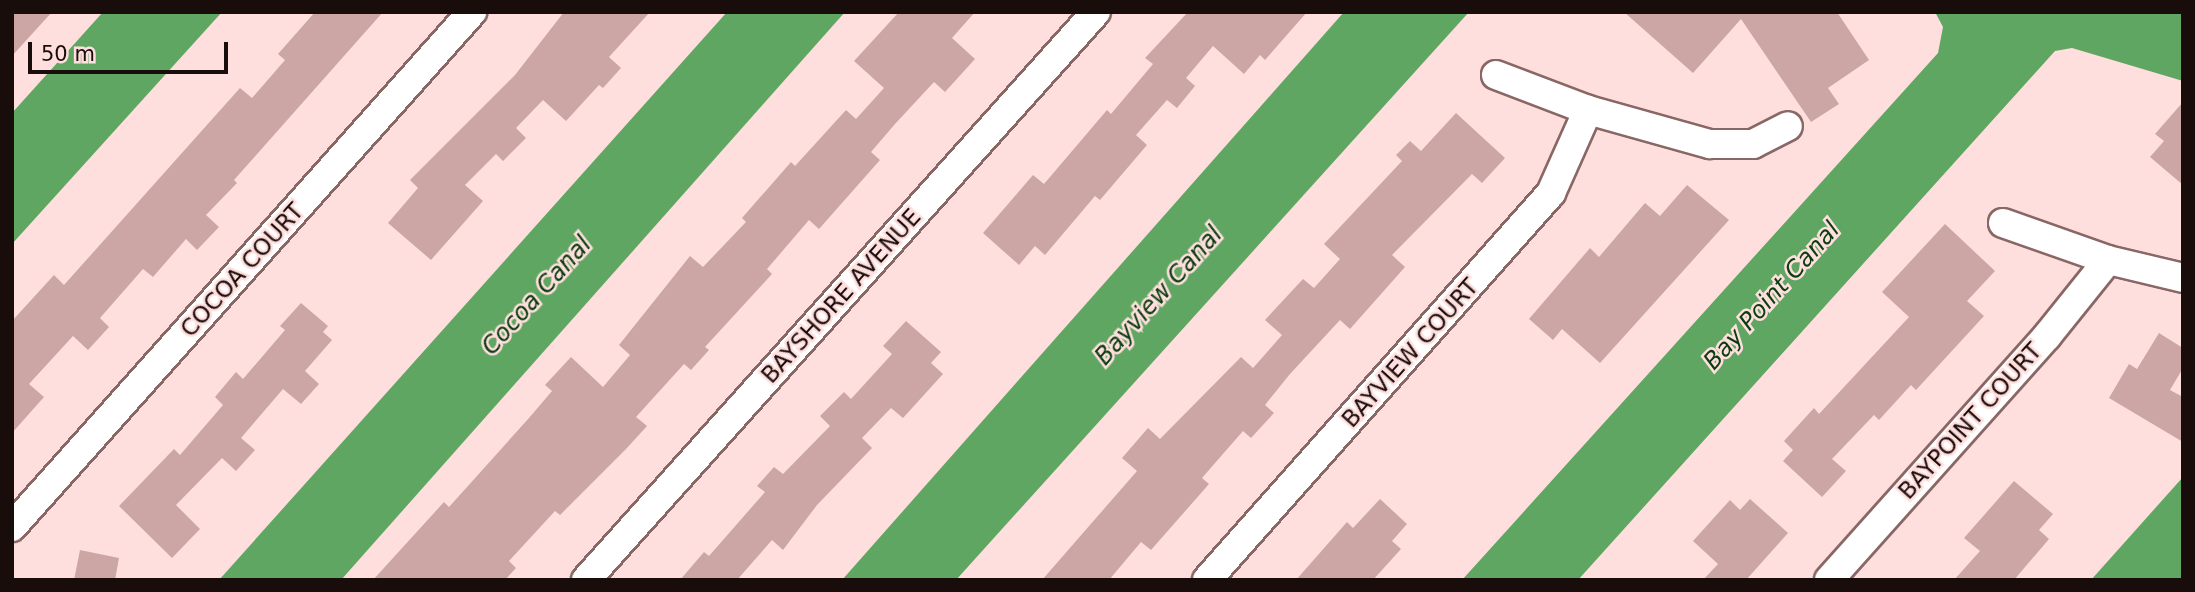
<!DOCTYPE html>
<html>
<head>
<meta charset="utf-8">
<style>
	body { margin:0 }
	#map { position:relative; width:2195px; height:592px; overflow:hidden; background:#ffdfdd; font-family:"DejaVu Sans",sans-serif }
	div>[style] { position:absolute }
	.water>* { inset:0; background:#5fa662 }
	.building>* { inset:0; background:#cba6a4 }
	.roads { filter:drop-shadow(2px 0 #896765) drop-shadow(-2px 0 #896765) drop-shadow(0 2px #896765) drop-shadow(0 -2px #896765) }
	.street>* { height:28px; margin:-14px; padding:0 14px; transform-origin:14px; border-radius:14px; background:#fff }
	span { translate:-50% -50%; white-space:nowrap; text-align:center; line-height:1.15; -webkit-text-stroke:5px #ffdfdd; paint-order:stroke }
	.street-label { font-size:23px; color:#190d0c }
	.water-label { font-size:24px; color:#093d0f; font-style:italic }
	.frame { position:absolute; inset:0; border:14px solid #190d0c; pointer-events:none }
	.scale { position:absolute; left:28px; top:42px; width:200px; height:32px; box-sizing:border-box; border:4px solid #190d0c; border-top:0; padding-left:9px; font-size:21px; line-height:24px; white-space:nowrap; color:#190d0c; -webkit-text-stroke:5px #ffdfdd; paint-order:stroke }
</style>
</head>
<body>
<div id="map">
	<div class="water">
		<div style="clip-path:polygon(103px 12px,222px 12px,12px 244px,12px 113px)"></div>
		<div style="clip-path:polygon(727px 12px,845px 12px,341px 580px,219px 580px)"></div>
		<div style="clip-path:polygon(1344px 12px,1469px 12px,956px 580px,842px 580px)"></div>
		<div style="clip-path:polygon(1935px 12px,2183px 12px,2183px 81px,2072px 48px,2055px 51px,1578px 580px,1462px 580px,1938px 53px,1943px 27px)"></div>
		<div style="clip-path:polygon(2183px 477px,2183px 580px,2091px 580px)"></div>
	</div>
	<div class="building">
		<div style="clip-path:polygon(12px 12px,52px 12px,12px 56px)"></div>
		<div style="clip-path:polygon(315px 12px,383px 12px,234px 180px,237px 183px,206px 215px,219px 227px,197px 250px,186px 239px,153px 277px,143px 269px,100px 318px,109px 327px,88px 350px,73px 336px,29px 384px,44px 397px,12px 433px,12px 321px,54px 275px,64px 285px,240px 88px,252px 98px,285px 60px,278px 54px)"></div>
		<div style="clip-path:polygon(564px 12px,650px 12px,609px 57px,621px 68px,603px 88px,599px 85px,566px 121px,543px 100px,516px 128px,526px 138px,503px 161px,496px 154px,465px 185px,483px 201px,431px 260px,388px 223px,418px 188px,410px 180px,515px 75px)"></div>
		<div style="clip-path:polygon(899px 12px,975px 12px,952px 38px,975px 59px,945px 92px,934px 82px,895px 124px,871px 152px,880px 160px,819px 229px,809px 220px,767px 269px,772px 274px,705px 347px,709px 350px,691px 370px,684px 364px,636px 417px,647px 426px,626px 449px,560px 515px,555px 511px,509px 561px,516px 568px,505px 580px,373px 580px,444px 502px,449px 507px,529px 418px,552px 391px,545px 385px,571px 357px,603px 387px,630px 355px,619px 345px,690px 256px,703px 267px,746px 222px,742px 218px,791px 162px,795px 166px,846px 110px,856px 119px,884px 88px,854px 61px)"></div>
		<div style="clip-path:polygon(1188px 12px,1307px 12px,1265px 60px,1260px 55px,1244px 74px,1213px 46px,1186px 78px,1195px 86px,1177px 108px,1167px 100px,1136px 135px,1147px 145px,1100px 200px,1095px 196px,1045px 255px,1035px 246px,1019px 265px,983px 233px,1033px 175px,1044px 184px,1107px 110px,1111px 114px,1153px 64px,1145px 58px)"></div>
		<div style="clip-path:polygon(1624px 12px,1837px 12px,1869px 60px,1828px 88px,1839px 104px,1811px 122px,1741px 19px,1693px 73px)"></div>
		<div style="clip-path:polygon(2183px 102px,2183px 185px,2150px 157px,2164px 141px,2155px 134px)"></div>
		<div style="clip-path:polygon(1456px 113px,1505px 158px,1482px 183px,1472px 174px,1392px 255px,1405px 267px,1350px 329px,1340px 320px,1290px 374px,1265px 405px,1274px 413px,1251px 438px,1243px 431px,1202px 478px,1209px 484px,1151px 550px,1141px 542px,1109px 580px,1042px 580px,1137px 471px,1122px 458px,1148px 428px,1160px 439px,1241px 357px,1253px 368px,1282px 335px,1265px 320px,1303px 279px,1314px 288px,1340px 259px,1324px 244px,1402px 161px,1396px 155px,1410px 141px,1421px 151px)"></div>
		<div style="clip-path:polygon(1687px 185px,1729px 220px,1600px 363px,1562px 329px,1553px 340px,1529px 319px,1590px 248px,1599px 257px,1645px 203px,1660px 216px)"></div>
		<div style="clip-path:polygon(1945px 224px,1995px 271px,1967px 301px,1984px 316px,1916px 390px,1911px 385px,1879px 420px,1874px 415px,1832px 459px,1846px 471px,1822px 497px,1783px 461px,1793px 450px,1784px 441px,1814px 408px,1819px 414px,1909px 317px,1882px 292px)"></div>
		<div style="clip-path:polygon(301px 303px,328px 326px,323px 332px,332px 340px,305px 371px,319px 384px,301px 404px,283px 389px,241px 438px,255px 450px,236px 471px,222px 458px,176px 505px,200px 529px,172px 558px,119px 506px,174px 449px,180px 455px,223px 405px,215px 397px,236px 372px,243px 379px,285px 330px,280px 326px)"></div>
		<div style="clip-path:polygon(906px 321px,941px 352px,931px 363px,943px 374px,903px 418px,891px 408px,862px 438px,872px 448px,817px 505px,783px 550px,772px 540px,737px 580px,680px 580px,704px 552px,709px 556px,765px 492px,757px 486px,774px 467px,783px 474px,830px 426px,820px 416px,844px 392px,851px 399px,892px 354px,883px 346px)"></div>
		<div style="clip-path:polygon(2159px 333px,2183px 348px,2183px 368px,2170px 390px,2183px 397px,2183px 442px,2109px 398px,2129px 364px,2137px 369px)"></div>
		<div style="clip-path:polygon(2014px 481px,2053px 514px,2039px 530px,2049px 539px,2014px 580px,1954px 580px,1980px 551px,1964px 538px)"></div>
		<div style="clip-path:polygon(1380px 499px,1407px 524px,1392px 541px,1401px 549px,1373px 580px,1296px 580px,1347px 522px,1353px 528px)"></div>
		<div style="clip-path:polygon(1750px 499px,1788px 533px,1746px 580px,1703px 580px,1718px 564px,1693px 541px,1730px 500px,1740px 510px)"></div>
		<div style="clip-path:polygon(80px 550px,119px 558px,115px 580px,74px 580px)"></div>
	</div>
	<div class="roads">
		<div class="street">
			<div style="left:1496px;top:75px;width:98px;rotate:20.8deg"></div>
			<div style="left:1588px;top:110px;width:127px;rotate:15.6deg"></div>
			<div style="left:1710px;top:144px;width:43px"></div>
			<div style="left:1753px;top:144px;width:39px;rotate:-27deg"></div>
			<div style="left:2003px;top:223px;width:111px;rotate:19.4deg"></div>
			<div style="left:2108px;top:260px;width:77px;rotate:13.5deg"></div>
			<div style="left:12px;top:527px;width:691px;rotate:-48.23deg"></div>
			<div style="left:586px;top:580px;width:763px;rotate:-48.08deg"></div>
			<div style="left:1207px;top:580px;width:518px;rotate:-48.37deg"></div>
			<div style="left:1551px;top:193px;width:91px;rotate:-66deg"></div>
			<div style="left:1829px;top:580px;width:327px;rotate:-48.2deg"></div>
			<div style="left:2047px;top:336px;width:97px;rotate:-51.2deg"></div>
		</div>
	</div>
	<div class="street-label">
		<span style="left:242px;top:270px;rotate:-48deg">COCOA COURT</span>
		<span style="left:841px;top:296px;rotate:-48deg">BAYSHORE AVENUE</span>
		<span style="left:1410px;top:353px;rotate:-48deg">BAYVIEW COURT</span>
		<span style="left:1970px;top:421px;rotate:-48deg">BAYPOINT COURT</span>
	</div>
	<div class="water-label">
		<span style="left:537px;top:296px;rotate:-48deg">Cocoa Canal</span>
		<span style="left:1159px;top:296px;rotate:-48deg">Bayview Canal</span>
		<span style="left:1772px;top:296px;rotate:-48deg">Bay Point Canal</span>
	</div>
	<div class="frame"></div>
	<div class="scale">50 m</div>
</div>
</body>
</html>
